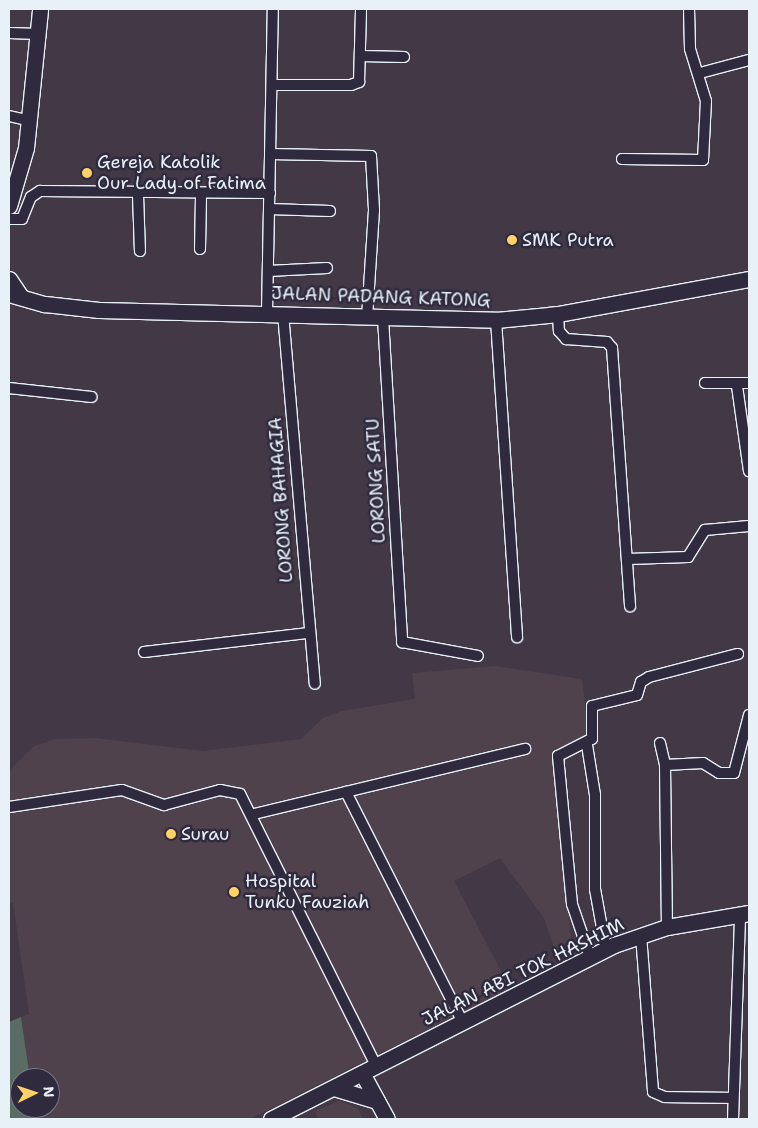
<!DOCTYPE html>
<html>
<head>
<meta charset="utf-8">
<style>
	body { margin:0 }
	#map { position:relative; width:758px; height:1128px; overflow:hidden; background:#423846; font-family:"Shantell Sans",sans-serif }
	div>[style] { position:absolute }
	.built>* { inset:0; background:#4f424c }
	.green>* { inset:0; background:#5b6c64 }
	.roads { filter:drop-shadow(1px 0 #e8f1f8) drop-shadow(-1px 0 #e8f1f8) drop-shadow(0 1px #e8f1f8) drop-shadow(0 -1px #e8f1f8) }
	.street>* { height:10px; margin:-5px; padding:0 5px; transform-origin:5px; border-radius:5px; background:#2f2a3d }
	.secondary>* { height:15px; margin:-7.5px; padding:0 7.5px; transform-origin:7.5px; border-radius:7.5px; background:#2f2a3d }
	.dots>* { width:14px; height:14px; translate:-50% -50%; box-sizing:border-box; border:2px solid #2f2a3d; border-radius:50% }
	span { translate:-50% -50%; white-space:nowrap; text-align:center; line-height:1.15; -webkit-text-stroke:5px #2f2a3d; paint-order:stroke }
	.poi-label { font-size:18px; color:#e8f1f8 }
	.left { translate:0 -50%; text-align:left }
	.street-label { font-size:18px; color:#e8f1f8 }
	.frame { position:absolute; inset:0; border:10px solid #e8f1f8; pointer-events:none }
	.north { position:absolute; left:10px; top:1068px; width:50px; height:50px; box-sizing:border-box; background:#2f2a3d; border:1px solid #797a88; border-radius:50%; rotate:86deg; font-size:14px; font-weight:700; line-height:20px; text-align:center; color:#e8f1f8 }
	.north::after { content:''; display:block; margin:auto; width:18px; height:22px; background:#ffd166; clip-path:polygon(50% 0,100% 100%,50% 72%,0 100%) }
</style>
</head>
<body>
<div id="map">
	<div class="built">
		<div style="clip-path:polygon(495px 666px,582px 679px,588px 730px,581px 741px,553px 749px,571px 939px,555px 951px,544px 918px,500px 858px,454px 881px,510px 988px,250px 1119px,36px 1119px,34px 1108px,50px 1108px,50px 1078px,30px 1078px,21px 1017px,29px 1014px,13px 903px,9px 904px,9px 771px,34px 746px,55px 739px,95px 738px,203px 751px,301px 739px,323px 718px,342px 711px,415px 699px,412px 673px)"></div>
		<div style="clip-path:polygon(339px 1101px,358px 1108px,363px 1119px,318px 1119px,315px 1111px)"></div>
	</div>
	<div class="green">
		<div style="clip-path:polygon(21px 1017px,30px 1078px,20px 1078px,20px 1108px,34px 1108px,36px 1119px,9px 1119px,9px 1022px)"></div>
	</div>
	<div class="roads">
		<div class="street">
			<div style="left:9px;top:33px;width:30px;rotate:2deg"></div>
			<div style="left:361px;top:56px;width:43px;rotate:1.3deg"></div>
			<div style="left:700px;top:73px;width:51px;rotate:-14.9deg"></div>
			<div style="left:272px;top:85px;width:79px"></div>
			<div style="left:351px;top:85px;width:9px;rotate:-21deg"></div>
			<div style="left:359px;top:82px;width:73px;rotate:-88.4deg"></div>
			<div style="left:9px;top:116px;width:22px;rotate:13deg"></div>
			<div style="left:270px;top:154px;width:101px;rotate:1.1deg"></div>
			<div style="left:371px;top:156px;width:54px;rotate:86.8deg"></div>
			<div style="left:374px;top:210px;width:107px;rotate:93.7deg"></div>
			<div style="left:622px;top:159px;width:81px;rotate:0.7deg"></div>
			<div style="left:703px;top:160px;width:59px;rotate:-87.1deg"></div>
			<div style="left:706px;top:101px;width:54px;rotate:-107.1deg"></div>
			<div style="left:690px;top:49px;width:40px;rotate:-91.4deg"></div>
			<div style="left:138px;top:195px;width:56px;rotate:88deg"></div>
			<div style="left:269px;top:209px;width:61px;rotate:1.9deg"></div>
			<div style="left:9px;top:219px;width:13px"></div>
			<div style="left:22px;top:219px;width:24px;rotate:-68deg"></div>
			<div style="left:31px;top:197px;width:11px;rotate:-34deg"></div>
			<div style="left:40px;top:191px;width:230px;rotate:0.5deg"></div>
			<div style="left:200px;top:249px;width:54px;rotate:-88.9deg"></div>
			<div style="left:268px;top:271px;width:59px;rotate:-2.9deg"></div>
			<div style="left:267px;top:312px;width:303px;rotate:-88.9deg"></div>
			<div style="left:283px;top:313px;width:372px;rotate:85.1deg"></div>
			<div style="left:558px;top:314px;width:17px;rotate:87deg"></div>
			<div style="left:559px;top:331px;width:11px;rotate:49deg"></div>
			<div style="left:566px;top:339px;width:41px;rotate:4.2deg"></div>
			<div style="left:607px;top:342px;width:8px;rotate:50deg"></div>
			<div style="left:612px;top:348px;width:259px;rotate:86deg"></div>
			<div style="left:383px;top:318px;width:325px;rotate:86.6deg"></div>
			<div style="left:402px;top:642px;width:77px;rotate:10.4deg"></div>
			<div style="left:496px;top:320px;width:318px;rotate:86.2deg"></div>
			<div style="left:705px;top:383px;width:44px"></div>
			<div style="left:737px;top:386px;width:86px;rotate:82deg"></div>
			<div style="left:9px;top:388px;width:83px;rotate:6.2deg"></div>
			<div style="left:628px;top:559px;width:60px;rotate:-1.9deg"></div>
			<div style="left:688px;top:557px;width:32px;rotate:-58deg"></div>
			<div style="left:705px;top:530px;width:44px;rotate:-5.2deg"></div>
			<div style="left:144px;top:652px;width:164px;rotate:-6.6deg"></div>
			<div style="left:660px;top:743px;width:23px;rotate:77deg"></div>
			<div style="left:665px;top:765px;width:162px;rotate:89.3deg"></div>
			<div style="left:587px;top:745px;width:51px;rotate:80.9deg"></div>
			<div style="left:595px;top:795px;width:94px;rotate:90deg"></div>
			<div style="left:595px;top:889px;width:62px;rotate:79.8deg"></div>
			<div style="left:665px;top:765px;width:38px;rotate:-3deg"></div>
			<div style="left:703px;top:763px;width:19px;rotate:32deg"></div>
			<div style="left:719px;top:773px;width:15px"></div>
			<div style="left:734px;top:773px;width:60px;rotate:-75.5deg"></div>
			<div style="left:346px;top:792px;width:259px;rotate:63.1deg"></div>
			<div style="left:9px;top:807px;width:114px;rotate:-8.6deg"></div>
			<div style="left:122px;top:790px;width:45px;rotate:19.7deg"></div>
			<div style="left:164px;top:805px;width:58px;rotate:-15deg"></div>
			<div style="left:220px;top:790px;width:20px;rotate:11deg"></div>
			<div style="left:240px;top:794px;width:304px;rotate:63.4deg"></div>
			<div style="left:254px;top:814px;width:279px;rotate:-13.5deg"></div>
			<div style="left:641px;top:935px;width:157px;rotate:85.6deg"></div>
			<div style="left:653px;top:1092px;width:13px;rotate:23deg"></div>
			<div style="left:665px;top:1097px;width:68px;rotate:0.8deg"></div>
			<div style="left:590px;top:957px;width:56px;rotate:-108.8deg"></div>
			<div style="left:572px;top:904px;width:149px;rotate:-95.4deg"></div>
			<div style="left:558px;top:756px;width:38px;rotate:-27deg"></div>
			<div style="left:592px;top:739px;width:33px;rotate:-90deg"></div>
			<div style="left:592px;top:706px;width:46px;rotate:-13.7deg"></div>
			<div style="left:637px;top:695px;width:14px;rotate:-73deg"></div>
			<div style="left:641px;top:682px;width:9px;rotate:-32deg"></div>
			<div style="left:649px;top:677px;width:92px;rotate:-14.5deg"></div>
			<div style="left:733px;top:1119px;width:205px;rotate:-88deg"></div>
		</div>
		<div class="secondary">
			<div style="left:9px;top:206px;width:60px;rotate:-73.7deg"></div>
			<div style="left:26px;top:148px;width:140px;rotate:-84.2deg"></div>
			<div style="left:9px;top:279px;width:22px;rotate:56deg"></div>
			<div style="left:9px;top:294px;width:37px;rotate:16deg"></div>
			<div style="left:45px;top:304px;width:54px;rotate:6.3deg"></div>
			<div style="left:99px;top:310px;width:397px;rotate:1.4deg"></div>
			<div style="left:496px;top:320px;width:62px;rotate:-5.5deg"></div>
			<div style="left:558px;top:314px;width:194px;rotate:-10.4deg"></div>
			<div style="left:362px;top:1073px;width:52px;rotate:61.5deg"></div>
			<div style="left:334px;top:1088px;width:45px;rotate:16.8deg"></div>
			<div style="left:271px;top:1119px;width:385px;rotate:-26.9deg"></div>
			<div style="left:614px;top:945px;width:56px;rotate:-18.8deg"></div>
			<div style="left:667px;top:927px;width:83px;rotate:-9.7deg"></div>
		</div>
	</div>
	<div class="dots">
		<div style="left:87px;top:173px;background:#ffd166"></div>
		<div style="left:512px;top:240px;background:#ffd166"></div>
		<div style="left:171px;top:834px;background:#ffd166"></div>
		<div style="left:234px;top:892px;background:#ffd166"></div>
	</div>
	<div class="poi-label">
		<span class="left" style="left:97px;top:173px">Gereja Katolik<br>Our Lady of Fatima</span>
		<span class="left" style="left:522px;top:240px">SMK Putra</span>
		<span class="left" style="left:181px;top:834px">Surau</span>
		<span class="left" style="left:245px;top:892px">Hospital<br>Tunku Fauziah</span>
	</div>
	<div class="street-label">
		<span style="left:381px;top:297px;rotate:2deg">JALAN PADANG KATONG</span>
		<span style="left:376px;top:481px;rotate:-93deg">LORONG SATU</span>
		<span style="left:281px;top:500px;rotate:-94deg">LORONG BAHAGIA</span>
		<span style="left:523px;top:972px;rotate:-26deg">JALAN ABI TOK HASHIM</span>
	</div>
	<div class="frame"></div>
	<div class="north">N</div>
</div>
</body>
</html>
